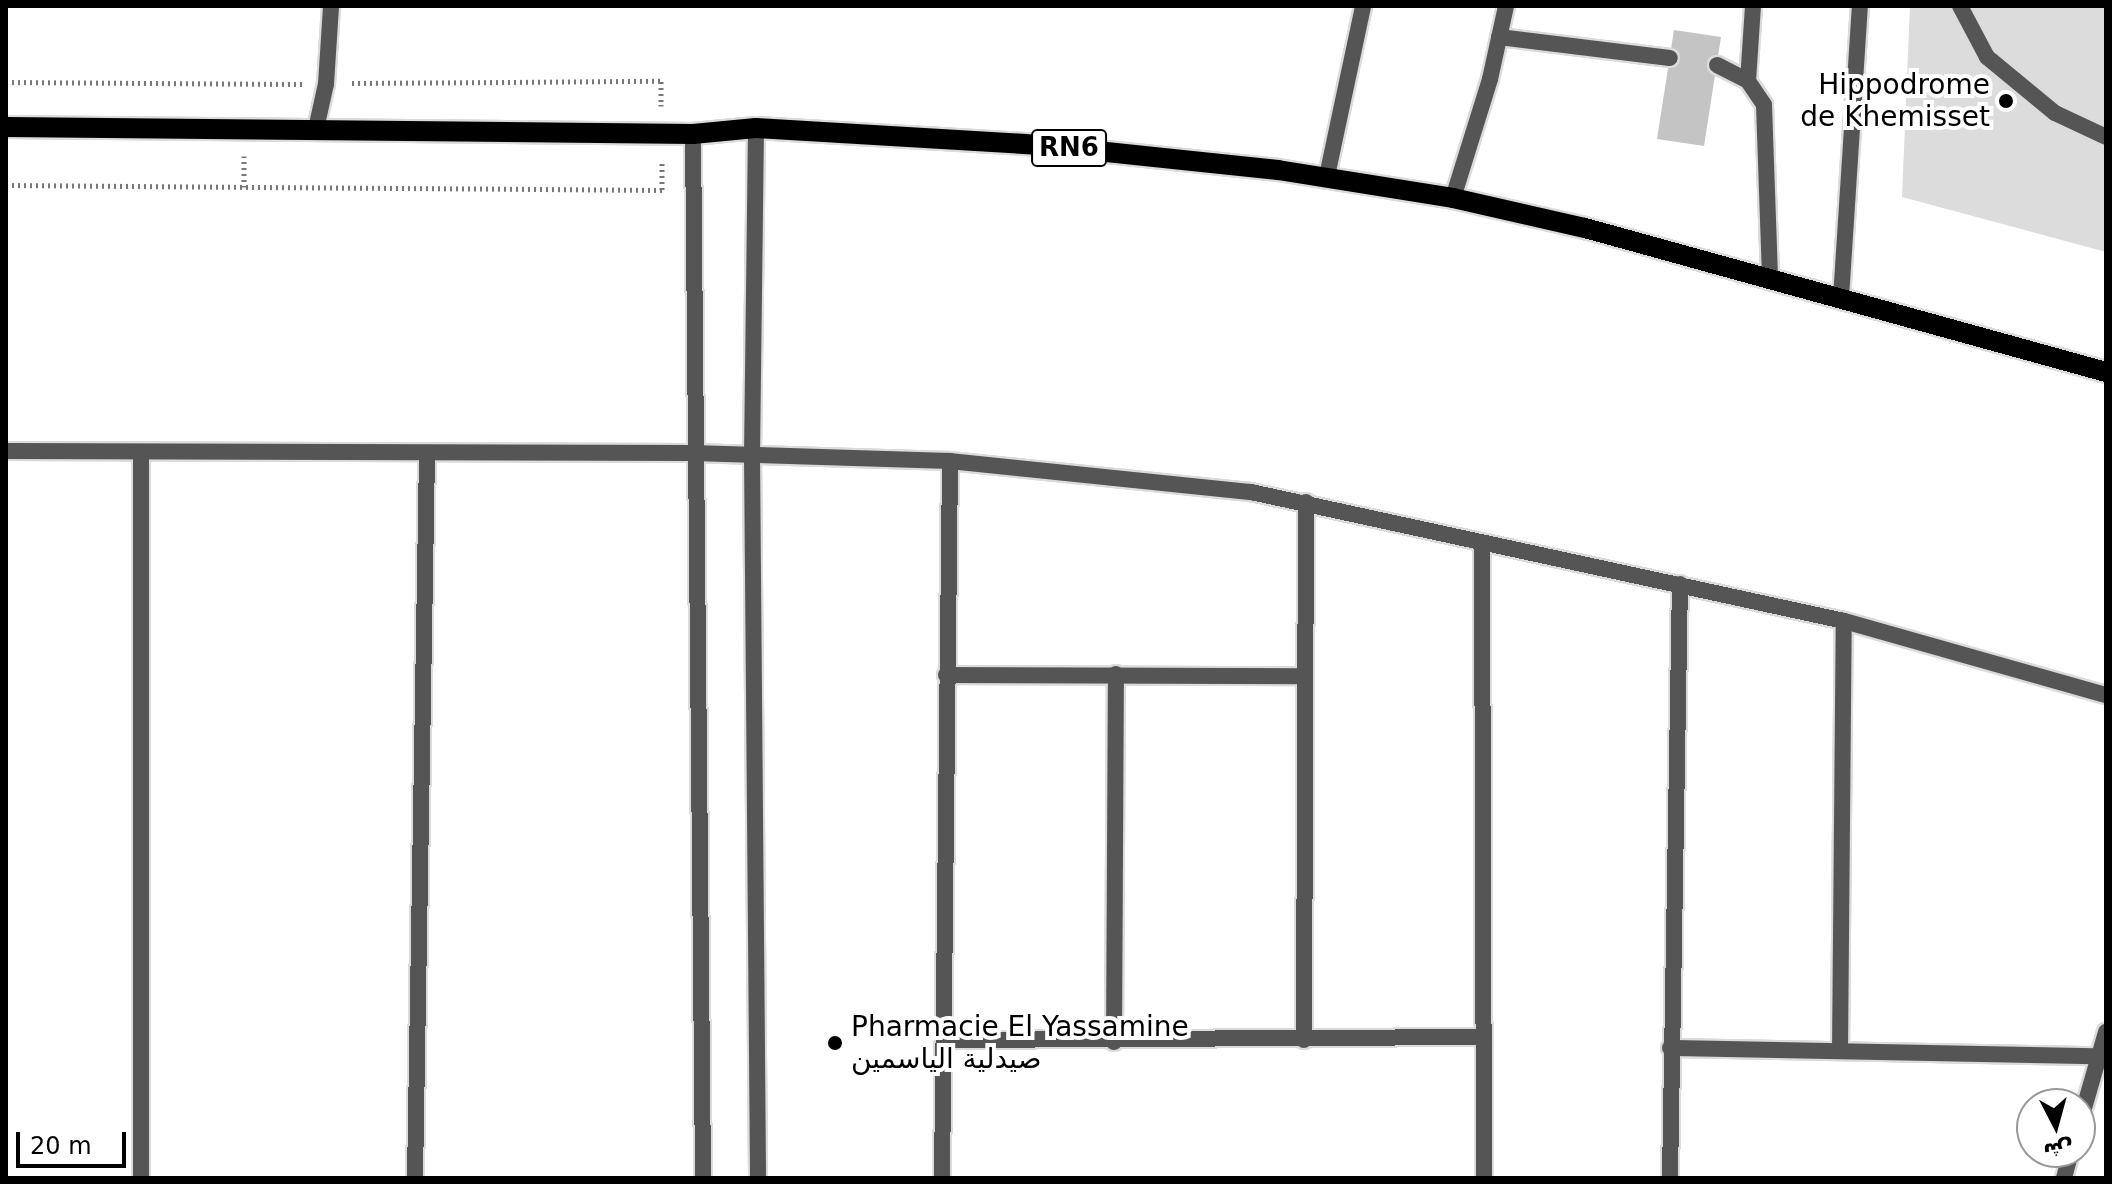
<!DOCTYPE html>
<html>
<head>
<meta charset="utf-8">
<style>
	body { margin:0 }
	#map { position:relative; width:2112px; height:1184px; overflow:hidden; background:#fff; font-family:"DejaVu Sans",Cairo,sans-serif }
	div>[style] { position:absolute }
	.green>* { inset:0; background:#dcdcdc }
	.building>* { inset:0; background:#c4c4c4 }
	.path>* { height:5px; margin-top:-2.5px; transform-origin:0; background:repeating-linear-gradient(90deg,#777 0 2px,transparent 0 6px) }
	.roads { filter:drop-shadow(2px 0 #dbdbdb) drop-shadow(-2px 0 #dbdbdb) drop-shadow(0 2px #dbdbdb) drop-shadow(0 -2px #dbdbdb) }
	.service>* { height:16px; margin:-8px; padding:0 8px; transform-origin:8px; border-radius:8px; background:#555 }
	.minor>* { height:16px; margin:-8px; padding:0 8px; transform-origin:8px; border-radius:8px; background:#555 }
	.primary>* { height:20px; margin:-10px; padding:0 10px; transform-origin:10px; border-radius:10px; background:#000 }
	.dots>* { width:22px; height:22px; translate:-50% -50%; box-sizing:border-box; border:4px solid #fff; border-radius:50% }
	span { translate:-50% -50%; white-space:nowrap; text-align:center; line-height:1.15; -webkit-text-stroke:8px #fff; paint-order:stroke }
	.shield-label span { padding:2px 6px; background:#fff; border:2px solid; border-radius:6px; -webkit-text-stroke-width:0 }
	.shield-label { font-size:26px; color:#000; font-weight:700 }
	.poi-label { font-size:28px; color:#000 }
	.right { translate:-100% -50%; text-align:right }
	.left { translate:0 -50%; text-align:left }
	.frame { position:absolute; inset:0; border:8px solid #000; pointer-events:none }
	.north { position:absolute; left:2016px; top:1088px; width:80px; height:80px; box-sizing:border-box; background:#fff; border:2px solid #999; border-radius:50%; rotate:174deg; font-size:22px; font-weight:700; line-height:32px; text-align:center; color:#000 }
	.north::after { content:''; display:block; margin:auto; width:28px; height:36px; background:#000; clip-path:polygon(50% 0,100% 100%,50% 72%,0 100%) }
	.scale { position:absolute; left:16px; top:1132px; width:110px; height:36px; box-sizing:border-box; border:4px solid #000; border-top:0; padding-left:10px; font-size:24px; line-height:28px; white-space:nowrap; color:#000; -webkit-text-stroke:6px #fff; paint-order:stroke }
</style>
</head>
<body>
<div id="map">
	<div class="green">
		<div style="clip-path:polygon(1910px 6px,2106px 6px,2106px 252px,1902px 197px)"></div>
	</div>
	<div class="building">
		<div style="clip-path:polygon(1674px 30px,1721px 37px,1704px 146px,1657px 139px)"></div>
	</div>
	<div class="path">
		<div style="left:6px;top:82px;width:296px;rotate:0.4deg"></div>
		<div style="left:352px;top:83px;width:309px;rotate:-0.4deg"></div>
		<div style="left:661px;top:81px;width:25px;rotate:90deg"></div>
		<div style="left:244px;top:156px;width:31px;rotate:90deg"></div>
		<div style="left:6px;top:185px;width:656px;rotate:0.44deg"></div>
		<div style="left:662px;top:190px;width:30px;rotate:-90deg"></div>
	</div>
	<div class="roads">
		<div class="service">
			<div style="left:1960px;top:6px;width:58px;rotate:62.1deg"></div>
			<div style="left:1987px;top:57px;width:88px;rotate:39.5deg"></div>
			<div style="left:2055px;top:113px;width:56px;rotate:25.2deg"></div>
			<div style="left:1499px;top:37px;width:172px;rotate:7deg"></div>
			<div style="left:1717px;top:65px;width:35px;rotate:27deg"></div>
			<div style="left:1748px;top:81px;width:29px;rotate:56deg"></div>
			<div style="left:1764px;top:105px;width:173px;rotate:88deg"></div>
			<div style="left:1748px;top:81px;width:75px;rotate:-86.2deg"></div>
			<div style="left:1453px;top:198px;width:125px;rotate:-72.7deg"></div>
			<div style="left:1490px;top:79px;width:75px;rotate:-77.6deg"></div>
		</div>
		<div class="minor">
			<div style="left:756px;top:128px;width:328px;rotate:90.7deg"></div>
			<div style="left:752px;top:456px;width:722px;rotate:89.52deg"></div>
			<div style="left:316px;top:129px;width:46px;rotate:-77.5deg"></div>
			<div style="left:326px;top:84px;width:78px;rotate:-86.3deg"></div>
			<div style="left:693px;top:134px;width:1044px;rotate:89.45deg"></div>
			<div style="left:1327px;top:176px;width:174px;rotate:-78deg"></div>
			<div style="left:1841px;top:298px;width:293px;rotate:-86.3deg"></div>
			<div style="left:6px;top:451px;width:687px;rotate:0.17deg"></div>
			<div style="left:693px;top:453px;width:257px;rotate:1.8deg"></div>
			<div style="left:950px;top:461px;width:303px;rotate:5.9deg"></div>
			<div style="left:1251px;top:492px;width:607px;rotate:12.27deg"></div>
			<div style="left:1844px;top:621px;width:272px;rotate:15.8deg"></div>
			<div style="left:1482px;top:544px;width:634px;rotate:89.82deg"></div>
			<div style="left:946px;top:675px;width:357px;rotate:0.2deg"></div>
			<div style="left:948px;top:1040px;width:536px;rotate:-0.32deg"></div>
			<div style="left:1304px;top:1040px;width:538px;rotate:-89.79deg"></div>
			<div style="left:1114px;top:1042px;width:368px;rotate:-89.7deg"></div>
			<div style="left:1670px;top:1048px;width:430px;rotate:1.1deg"></div>
			<div style="left:1840px;top:1050px;width:429px;rotate:-89.5deg"></div>
			<div style="left:2080px;top:1122px;width:94px;rotate:-73.9deg"></div>
			<div style="left:141px;top:1178px;width:725px;rotate:-90deg"></div>
			<div style="left:415px;top:1178px;width:724px;rotate:-89.05deg"></div>
			<div style="left:942px;top:1178px;width:717px;rotate:-89.36deg"></div>
			<div style="left:1670px;top:1178px;width:594px;rotate:-89.04deg"></div>
			<div style="left:2064px;top:1178px;width:27px;rotate:-75deg"></div>
		</div>
		<div class="primary">
			<div style="left:6px;top:127px;width:687px;rotate:0.58deg"></div>
			<div style="left:693px;top:134px;width:63px;rotate:-5.4deg"></div>
			<div style="left:756px;top:128px;width:285px;rotate:3.4deg"></div>
			<div style="left:1040px;top:145px;width:239px;rotate:6deg"></div>
			<div style="left:1278px;top:170px;width:177px;rotate:9.1deg"></div>
			<div style="left:1453px;top:198px;width:135px;rotate:12.8deg"></div>
			<div style="left:1585px;top:228px;width:541px;rotate:15.45deg"></div>
		</div>
	</div>
	<div class="dots">
		<div style="left:2006px;top:101px;background:#000"></div>
		<div style="left:835px;top:1043px;background:#000"></div>
	</div>
	<div class="shield-label">
		<span style="left:1069px;top:148px">RN6</span>
	</div>
	<div class="poi-label">
		<span class="right" style="left:1990px;top:101px">Hippodrome<br>de Khemisset</span>
		<span class="left" style="left:851px;top:1043px">Pharmacie El Yassamine<br>صيدلية الياسمين</span>
	</div>
	<div class="frame"></div>
	<div class="north">ش</div>
	<div class="scale">20 m</div>
</div>
</body>
</html>
